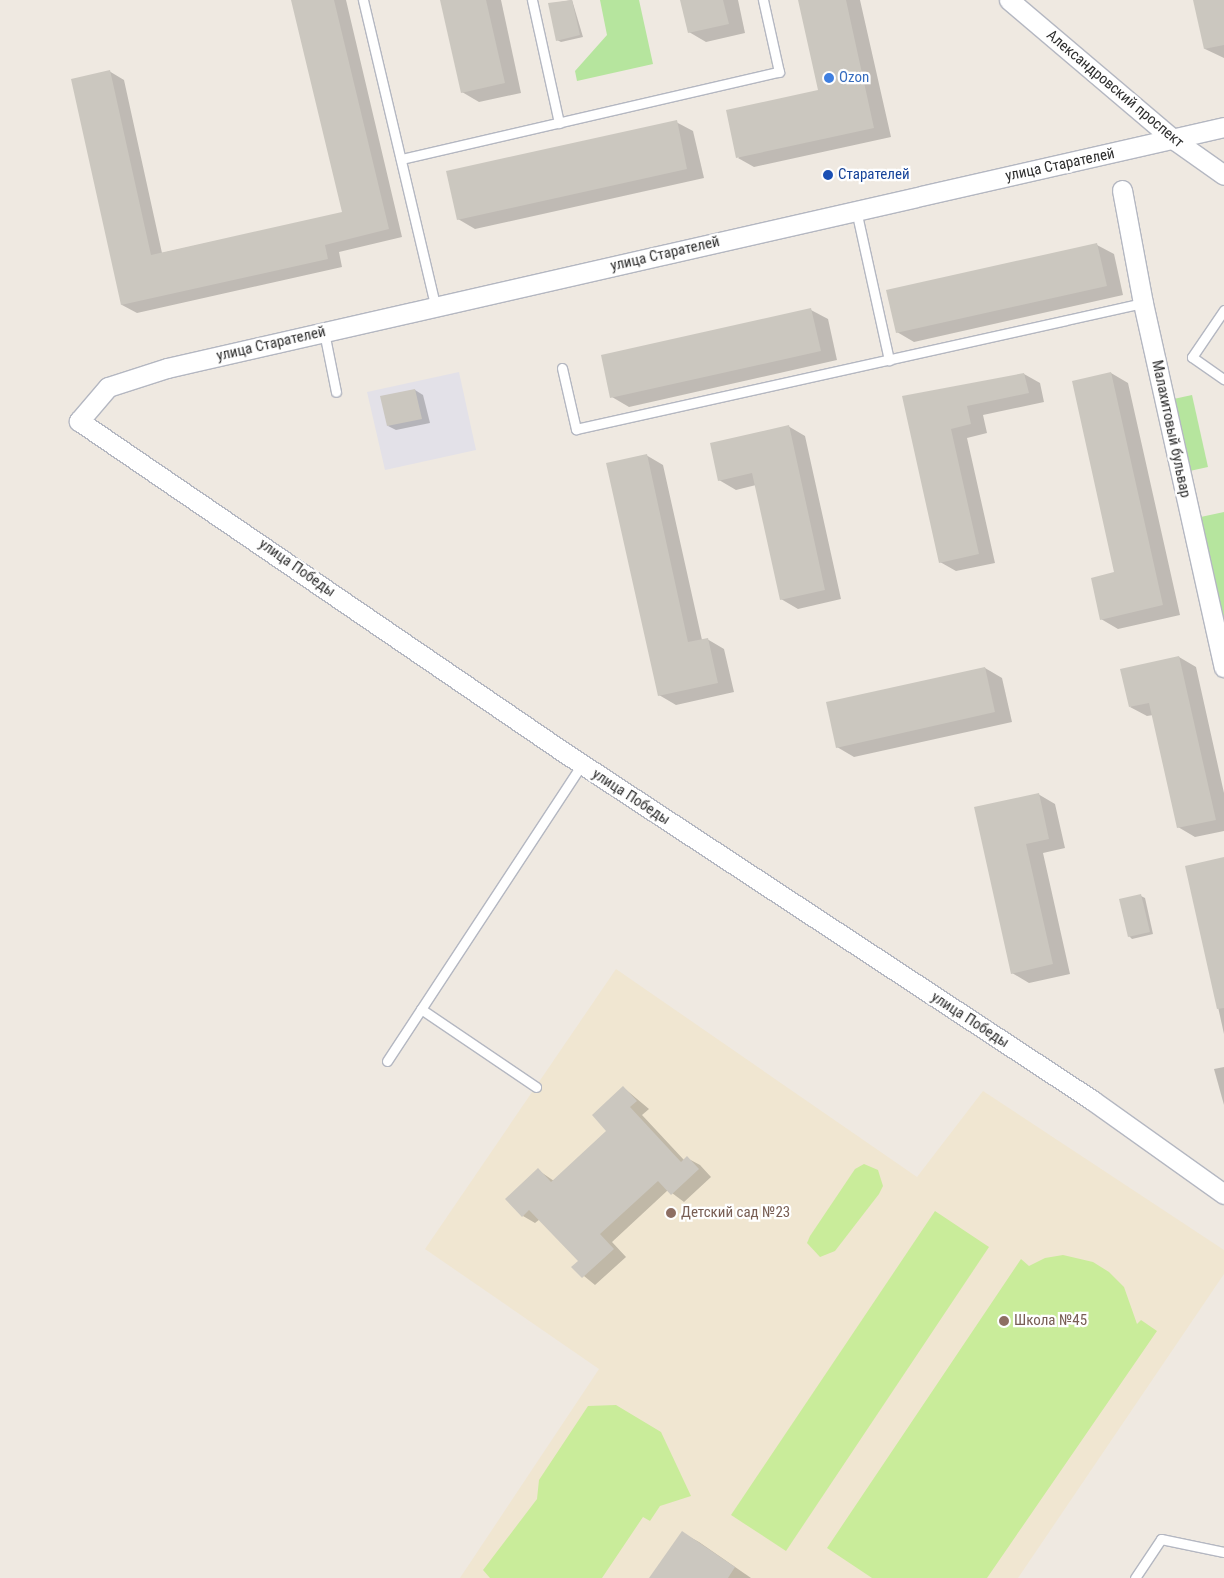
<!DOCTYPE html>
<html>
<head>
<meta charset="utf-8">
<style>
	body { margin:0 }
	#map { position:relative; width:1224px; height:1578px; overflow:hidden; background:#efe9e1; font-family:"Roboto Condensed",sans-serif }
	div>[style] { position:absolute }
	.industrial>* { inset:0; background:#e3e1e8 }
	.education>* { inset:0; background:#f0e6d1 }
	.green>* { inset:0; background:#b6e59e }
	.pitch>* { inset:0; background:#c9ec9a }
	.shadow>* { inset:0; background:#0003 }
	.building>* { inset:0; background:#cbc7bf }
	.roads { filter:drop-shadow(1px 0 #b4b7c1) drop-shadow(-1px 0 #b4b7c1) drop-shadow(0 1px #b4b7c1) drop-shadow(0 -1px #b4b7c1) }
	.lane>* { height:9px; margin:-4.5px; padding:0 4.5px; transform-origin:4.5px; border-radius:4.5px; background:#fff }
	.street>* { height:19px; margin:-9.5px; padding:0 9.5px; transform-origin:9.5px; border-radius:9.5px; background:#fff }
	.dots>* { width:14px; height:14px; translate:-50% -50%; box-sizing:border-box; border:2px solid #fff; border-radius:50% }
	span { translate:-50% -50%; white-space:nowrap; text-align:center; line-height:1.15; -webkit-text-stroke:4.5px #fff; paint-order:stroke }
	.shop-label { font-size:15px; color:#366cbe }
	.left { translate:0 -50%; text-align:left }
	.street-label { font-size:15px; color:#2e2e2e }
	.transit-label { font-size:15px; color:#164399 }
	.education-label { font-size:15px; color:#785e54 }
</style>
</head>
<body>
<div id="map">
	<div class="industrial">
		<div style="clip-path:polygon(459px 372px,476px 450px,385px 470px,367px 392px)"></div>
	</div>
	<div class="education">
		<div style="clip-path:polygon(616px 969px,917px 1177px,983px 1091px,1224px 1250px,1224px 1274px,1018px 1578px,460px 1578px,599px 1369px,425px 1249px)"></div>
	</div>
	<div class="green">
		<div style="clip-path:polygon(600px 0,639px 0,653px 64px,577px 81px,575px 71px,607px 35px)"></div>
		<div style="clip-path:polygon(1192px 395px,1208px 467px,1185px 472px,1169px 400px)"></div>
		<div style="clip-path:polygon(1224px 512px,1224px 623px,1220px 624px,1196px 518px)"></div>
	</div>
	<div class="pitch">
		<div style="clip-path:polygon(864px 1164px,878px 1170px,883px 1186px,879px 1194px,835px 1251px,820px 1257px,807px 1243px,810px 1236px,855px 1169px)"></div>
		<div style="clip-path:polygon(935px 1211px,989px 1247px,786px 1551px,731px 1515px)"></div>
		<div style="clip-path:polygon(1063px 1255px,1093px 1262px,1109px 1272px,1124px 1287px,1137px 1324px,1141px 1320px,1157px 1331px,987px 1578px,872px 1578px,827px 1548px,1021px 1259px,1029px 1266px,1045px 1258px)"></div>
		<div style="clip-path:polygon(616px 1405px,661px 1432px,691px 1496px,660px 1506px,650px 1521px,643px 1517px,602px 1578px,490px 1578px,483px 1570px,537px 1499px,539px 1480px,588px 1406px)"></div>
	</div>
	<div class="shadow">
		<div style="clip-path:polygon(293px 0,346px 0,402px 237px,339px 252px,342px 267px,137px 313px,122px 305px,109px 71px,124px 80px,162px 253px,343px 213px)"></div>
		<div style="clip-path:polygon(442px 0,501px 0,521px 93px,479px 102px,462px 92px)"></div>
		<div style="clip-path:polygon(572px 0,583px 37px,561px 42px,557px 40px,549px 4px)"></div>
		<div style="clip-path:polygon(682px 0,738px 0,745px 33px,706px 42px,689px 32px)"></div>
		<div style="clip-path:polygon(799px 0,860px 0,891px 137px,754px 167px,738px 158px,819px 91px)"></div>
		<div style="clip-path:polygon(1195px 0,1224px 0,1224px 58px,1205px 49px)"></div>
		<div style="clip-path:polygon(676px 122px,693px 131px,704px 178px,475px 229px,458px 219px)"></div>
		<div style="clip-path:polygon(1097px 245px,1114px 254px,1123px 295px,914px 342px,897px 332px)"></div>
		<div style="clip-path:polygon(811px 310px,828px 319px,837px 360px,629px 407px,612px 397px)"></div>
		<div style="clip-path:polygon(1111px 373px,1128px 383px,1180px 615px,1118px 629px,1101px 619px,1116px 573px,1073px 382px)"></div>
		<div style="clip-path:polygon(1024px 374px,1040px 383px,1044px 402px,983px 415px,987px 433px,967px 438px,995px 563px,956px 571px,940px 562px,904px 397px)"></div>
		<div style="clip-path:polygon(415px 390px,423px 395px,430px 423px,396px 430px,388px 426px)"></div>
		<div style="clip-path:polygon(788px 426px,805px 436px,841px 599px,798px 609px,781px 599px,756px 485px,736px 490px,719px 480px)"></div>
		<div style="clip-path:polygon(646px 455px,663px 465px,702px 640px,707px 639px,724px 649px,734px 692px,676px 705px,659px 695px)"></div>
		<div style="clip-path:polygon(1179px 657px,1196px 667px,1224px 793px,1224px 831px,1195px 837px,1178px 827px,1153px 715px,1147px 716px,1130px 707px)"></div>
		<div style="clip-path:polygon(985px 668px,1002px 678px,1012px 722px,854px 757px,837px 747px)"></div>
		<div style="clip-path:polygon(1038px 794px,1055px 804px,1065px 848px,1043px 853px,1070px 974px,1029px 983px,1012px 973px,976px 808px)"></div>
		<div style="clip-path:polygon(1224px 858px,1224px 1034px,1187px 867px)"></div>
		<div style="clip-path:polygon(1141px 896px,1145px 898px,1153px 934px,1132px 939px,1129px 936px)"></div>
		<div style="clip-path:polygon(1224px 1067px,1224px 1105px,1214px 1069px)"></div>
		<div style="clip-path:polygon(624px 1088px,649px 1109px,642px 1115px,684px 1160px,687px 1158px,700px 1165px,711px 1177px,684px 1202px,668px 1190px,612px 1242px,626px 1257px,595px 1285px,573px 1267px,579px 1261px,540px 1219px,535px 1223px,523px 1216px,538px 1170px,554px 1181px,608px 1131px)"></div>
		<div style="clip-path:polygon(682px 1533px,699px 1542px,751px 1578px,651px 1578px)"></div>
	</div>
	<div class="building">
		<div style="clip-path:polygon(291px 0,334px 0,389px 229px,325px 245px,328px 259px,121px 305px,71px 79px,110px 70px,151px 255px,342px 212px)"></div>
		<div style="clip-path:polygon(440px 0,486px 0,505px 83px,461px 93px)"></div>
		<div style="clip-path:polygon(572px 0,580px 35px,556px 41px,548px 3px)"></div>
		<div style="clip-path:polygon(680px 0,723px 0,729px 24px,688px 33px)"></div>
		<div style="clip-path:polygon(798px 0,846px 0,874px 128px,736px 158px,726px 110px,818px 90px)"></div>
		<div style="clip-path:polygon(1193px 0,1224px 0,1224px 45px,1204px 49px)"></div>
		<div style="clip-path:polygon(677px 120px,687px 169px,457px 220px,446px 171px)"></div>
		<div style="clip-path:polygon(1097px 243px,1107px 286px,896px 333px,886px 290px)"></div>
		<div style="clip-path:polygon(811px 308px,821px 351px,610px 398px,601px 355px)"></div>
		<div style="clip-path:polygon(1111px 372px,1163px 605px,1100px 620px,1091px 578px,1114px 572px,1072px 381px)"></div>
		<div style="clip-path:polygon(1024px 373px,1029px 393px,967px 406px,971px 424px,951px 429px,979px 554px,939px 563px,902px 396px)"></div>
		<div style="clip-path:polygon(415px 389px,422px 419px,387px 426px,380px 396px)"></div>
		<div style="clip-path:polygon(789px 425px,825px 590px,780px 600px,752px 473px,718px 481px,710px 443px)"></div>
		<div style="clip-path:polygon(647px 454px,688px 642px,708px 638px,718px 683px,658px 696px,606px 463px)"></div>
		<div style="clip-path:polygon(1179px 656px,1216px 820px,1177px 828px,1149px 703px,1129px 707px,1120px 669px)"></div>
		<div style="clip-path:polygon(985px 667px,995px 712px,836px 748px,826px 702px)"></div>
		<div style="clip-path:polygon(1039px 793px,1049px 839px,1026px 844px,1053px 964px,1011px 974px,974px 807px)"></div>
		<div style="clip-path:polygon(1224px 857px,1224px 1008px,1217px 1009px,1185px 866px)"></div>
		<div style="clip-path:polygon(1141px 894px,1150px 932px,1128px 937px,1119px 899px)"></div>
		<div style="clip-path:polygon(623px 1086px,637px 1101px,630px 1107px,681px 1162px,687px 1156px,699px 1169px,671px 1195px,658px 1181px,600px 1234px,614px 1249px,582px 1278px,571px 1267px,578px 1261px,529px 1210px,522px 1217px,505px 1199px,538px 1168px,551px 1182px,606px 1131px,592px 1115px)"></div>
		<div style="clip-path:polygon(682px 1531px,735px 1567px,728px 1578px,649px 1578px)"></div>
	</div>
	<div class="roads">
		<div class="lane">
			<div style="left:363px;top:0;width:317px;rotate:76.7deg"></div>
			<div style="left:532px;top:0;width:126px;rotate:77.6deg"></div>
			<div style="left:401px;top:159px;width:388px;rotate:-13deg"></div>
			<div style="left:779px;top:72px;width:74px;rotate:-102.5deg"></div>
			<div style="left:856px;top:210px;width:154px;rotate:77.6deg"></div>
			<div style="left:1224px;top:310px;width:57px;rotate:124.2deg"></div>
			<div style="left:1192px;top:357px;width:39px;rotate:35deg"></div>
			<div style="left:324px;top:332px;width:61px;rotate:78.7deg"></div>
			<div style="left:562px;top:368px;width:63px;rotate:77.1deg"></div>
			<div style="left:576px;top:429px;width:581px;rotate:-12.53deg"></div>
			<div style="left:421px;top:1009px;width:139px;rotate:34.1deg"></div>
			<div style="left:387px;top:1061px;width:355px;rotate:-56.7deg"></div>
			<div style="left:1135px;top:1578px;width:47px;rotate:-56.3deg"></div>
			<div style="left:1161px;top:1539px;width:64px;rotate:11.7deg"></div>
		</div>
		<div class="street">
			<div style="left:1009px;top:0;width:215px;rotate:40.3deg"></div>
			<div style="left:1173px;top:139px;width:62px;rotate:35.2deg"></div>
			<div style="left:1224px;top:127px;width:1084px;rotate:167.16deg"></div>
			<div style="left:167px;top:368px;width:62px;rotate:162.1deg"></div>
			<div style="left:108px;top:387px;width:45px;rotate:130.5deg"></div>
			<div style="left:79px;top:421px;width:585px;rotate:34.34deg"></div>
			<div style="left:562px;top:751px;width:635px;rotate:33.36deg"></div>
			<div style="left:1092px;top:1100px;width:162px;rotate:35.5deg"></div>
			<div style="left:1122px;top:190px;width:115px;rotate:79.5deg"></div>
			<div style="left:1143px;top:303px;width:373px;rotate:77.5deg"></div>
		</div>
	</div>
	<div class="dots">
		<div style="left:829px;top:78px;background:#3f7fe0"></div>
		<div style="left:828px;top:175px;background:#1a4fb4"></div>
		<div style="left:671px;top:1213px;background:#8d6e63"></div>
		<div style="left:1004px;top:1321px;background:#8d6e63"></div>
	</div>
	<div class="shop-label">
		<span class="left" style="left:839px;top:78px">Ozon</span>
	</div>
	<div class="street-label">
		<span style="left:1115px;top:89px;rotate:40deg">Александровский проспект</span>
		<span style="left:1060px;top:165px;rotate:-12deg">улица Старателей</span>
		<span style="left:665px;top:254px;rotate:-13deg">улица Старателей</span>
		<span style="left:271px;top:344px;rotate:-13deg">улица Старателей</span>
		<span style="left:1171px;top:429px;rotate:78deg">Малахитовый бульвар</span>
		<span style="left:297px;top:568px;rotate:35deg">улица Победы</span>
		<span style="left:631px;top:797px;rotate:33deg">улица Победы</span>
		<span style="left:970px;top:1020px;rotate:33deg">улица Победы</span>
	</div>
	<div class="transit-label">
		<span class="left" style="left:838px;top:175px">Старателей</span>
	</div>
	<div class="education-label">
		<span class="left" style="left:681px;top:1213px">Детский сад №23</span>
		<span class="left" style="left:1014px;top:1321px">Школа №45</span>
	</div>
</div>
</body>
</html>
